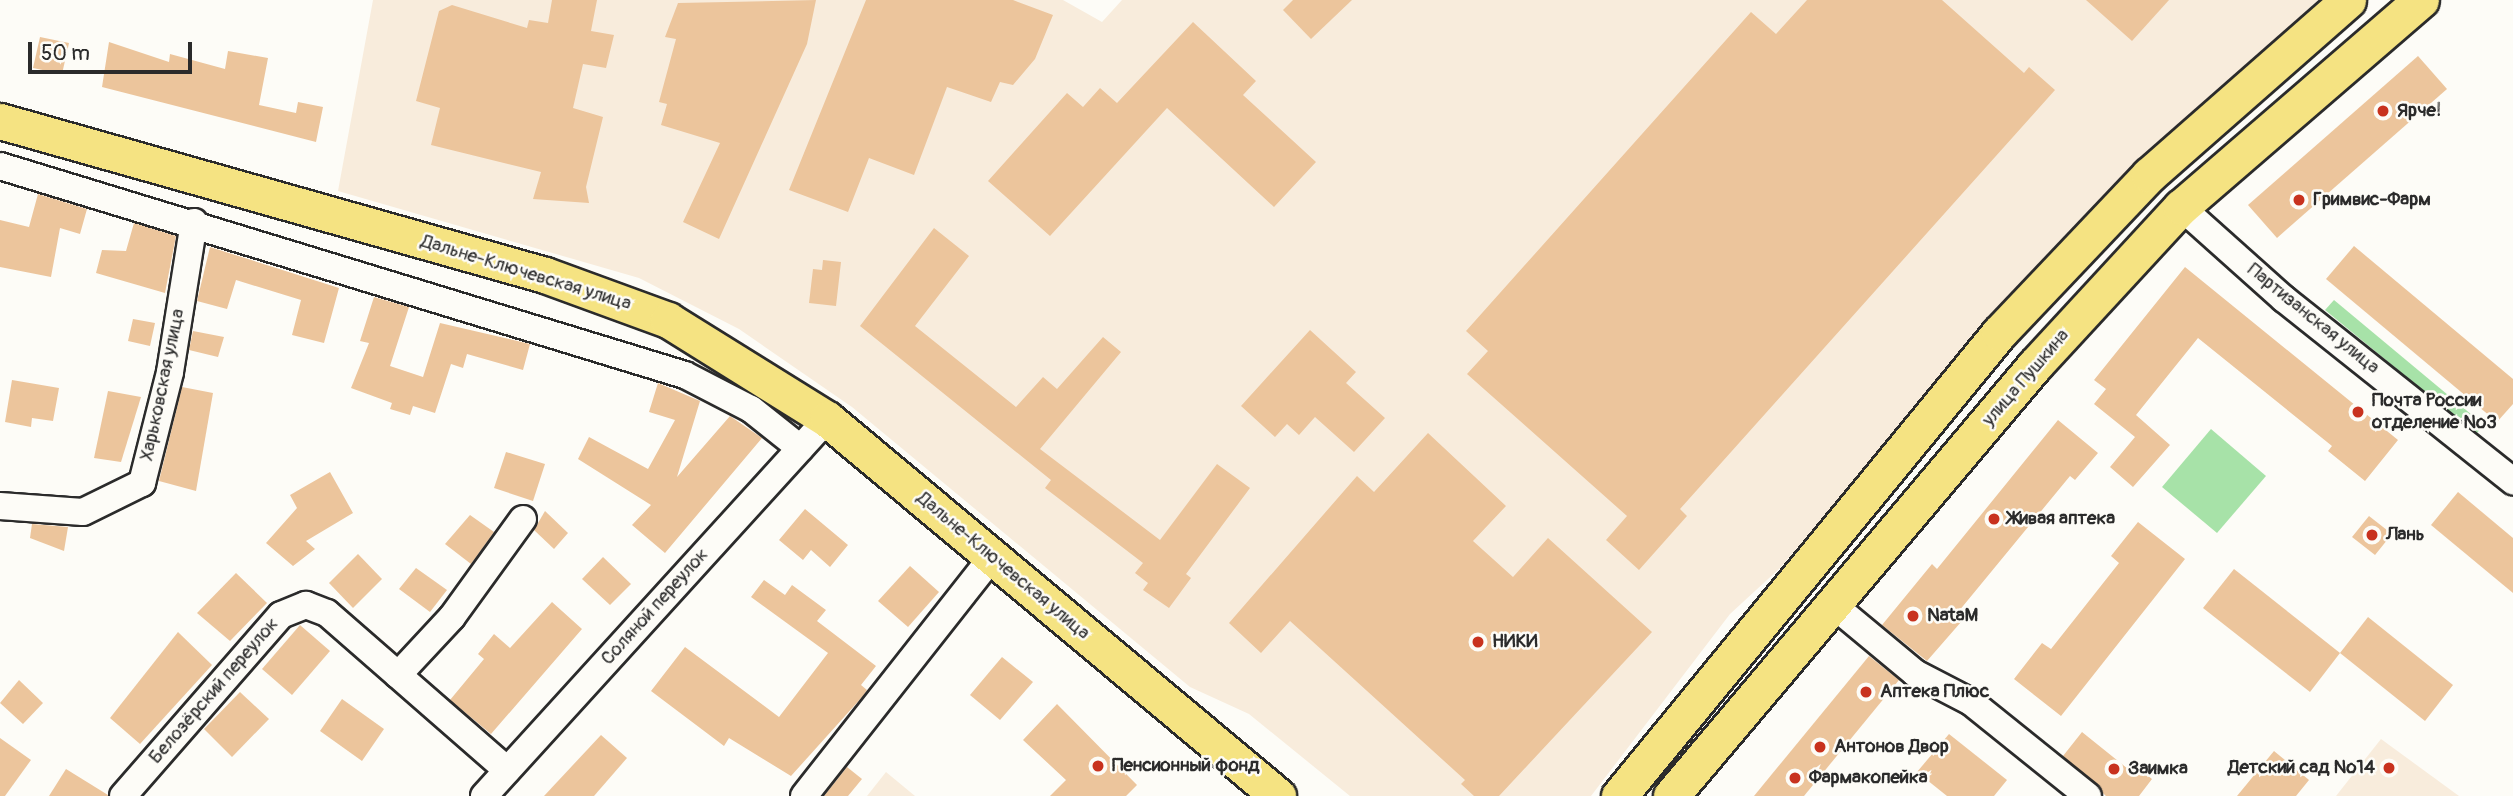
<!DOCTYPE html>
<html>
<head>
<meta charset="utf-8">
<style>
	body { margin:0 }
	#map { position:relative; width:2513px; height:796px; overflow:hidden; background:#fdfcf7; font-family:Pangolin,sans-serif }
	div>[style] { position:absolute }
	.built>* { inset:0; background:#f8ecdc }
	.green>* { inset:0; background:#a7e2a8 }
	.building>* { inset:0; background:#ecc59c }
	.roads { filter:drop-shadow(2px 0 #2b2b2b) drop-shadow(-2px 0 #2b2b2b) drop-shadow(0 2px #2b2b2b) drop-shadow(0 -2px #2b2b2b) }
	.minor>* { height:26px; margin:-13px; padding:0 13px; transform-origin:13px; border-radius:13px; background:#fdfcf7 }
	.major>* { height:35px; margin:-17.5px; padding:0 17.5px; transform-origin:17.5px; border-radius:17.5px; background:#f5e382 }
	.dots>* { width:19px; height:19px; translate:-50% -50%; box-sizing:border-box; border:4px solid #fdfcf7; border-radius:50% }
	span { translate:-50% -50%; white-space:nowrap; text-align:center; line-height:1.15; -webkit-text-stroke:5px #fdfcf7; paint-order:stroke }
	.poi-label { font-size:19px; color:#2b2b2b; font-weight:700 }
	.left { translate:0 -50%; text-align:left }
	.right { translate:-100% -50%; text-align:right }
	.street-label { font-size:19px; color:#2b2b2b }
	.scale { position:absolute; left:28px; top:42px; width:164px; height:32px; box-sizing:border-box; border:4px solid #2b2b2b; border-top:0; padding-left:9px; font-size:21px; line-height:24px; white-space:nowrap; color:#2b2b2b; -webkit-text-stroke:5px #fdfcf7; paint-order:stroke }
</style>
</head>
<body>
<div id="map">
	<div class="built">
		<div style="clip-path:polygon(373px 0,1063px 0,1102px 22px,1122px 0,2318px 0,2043px 259px,1780px 568px,1730px 614px,1591px 796px,1350px 796px,1249px 714px,1190px 687px,852px 407px,739px 329px,639px 278px,338px 191px)"></div>
		<div style="clip-path:polygon(2381px 739px,2459px 796px,2336px 796px)"></div>
		<div style="clip-path:polygon(886px 772px,915px 796px,867px 796px)"></div>
	</div>
	<div class="green">
		<div style="clip-path:polygon(2334px 300px,2484px 425px,2476px 434px,2325px 310px)"></div>
		<div style="clip-path:polygon(2211px 429px,2266px 476px,2217px 533px,2162px 487px)"></div>
	</div>
	<div class="building">
		<div style="clip-path:polygon(552px 0,597px 0,591px 31px,614px 35px,606px 68px,583px 64px,573px 108px,603px 117px,586px 187px,589px 203px,533px 199px,541px 172px,431px 145px,440px 108px,416px 101px,439px 11px,452px 5px,527px 28px,529px 20px,548px 23px)"></div>
		<div style="clip-path:polygon(816px 0,807px 44px,719px 239px,683px 222px,720px 143px,661px 125px,667px 104px,659px 102px,676px 39px,665px 37px,678px 3px)"></div>
		<div style="clip-path:polygon(866px 0,1013px 0,1053px 15px,1035px 59px,1013px 85px,1000px 82px,991px 102px,947px 87px,914px 175px,869px 158px,848px 212px,789px 190px)"></div>
		<div style="clip-path:polygon(1293px 0,1352px 0,1311px 39px,1283px 10px)"></div>
		<div style="clip-path:polygon(1807px 0,1942px 0,2024px 73px,2029px 67px,2055px 90px,1680px 509px,1687px 516px,1639px 570px,1606px 540px,1627px 516px,1467px 374px,1488px 351px,1466px 331px,1751px 12px,1776px 34px)"></div>
		<div style="clip-path:polygon(2086px 0,2169px 0,2132px 41px)"></div>
		<div style="clip-path:polygon(1193px 22px,1256px 81px,1243px 95px,1316px 162px,1274px 207px,1167px 108px,1050px 236px,988px 181px,1067px 93px,1083px 107px,1100px 88px,1117px 103px)"></div>
		<div style="clip-path:polygon(40px 37px,69px 43px,62px 74px,33px 68px)"></div>
		<div style="clip-path:polygon(109px 42px,169px 62px,170px 54px,225px 69px,228px 51px,268px 58px,259px 105px,296px 113px,298px 102px,323px 107px,316px 142px,102px 87px)"></div>
		<div style="clip-path:polygon(2418px 56px,2447px 89px,2277px 238px,2248px 205px)"></div>
		<div style="clip-path:polygon(38px 194px,87px 209px,80px 234px,60px 228px,51px 277px,0 267px,0 220px,29px 227px)"></div>
		<div style="clip-path:polygon(134px 223px,176px 236px,165px 293px,96px 273px,102px 250px,126px 251px)"></div>
		<div style="clip-path:polygon(934px 228px,969px 256px,915px 326px,1016px 407px,1043px 377px,1057px 389px,1103px 337px,1121px 352px,1040px 449px,1160px 540px,1217px 464px,1250px 488px,1186px 574px,1191px 578px,1169px 608px,1143px 590px,1148px 583px,1135px 573px,1143px 563px,1045px 488px,1051px 480px,860px 326px)"></div>
		<div style="clip-path:polygon(2354px 246px,2513px 379px,2513px 404px,2497px 422px,2326px 279px)"></div>
		<div style="clip-path:polygon(210px 247px,339px 288px,324px 343px,292px 335px,301px 300px,236px 280px,227px 309px,197px 301px)"></div>
		<div style="clip-path:polygon(823px 260px,841px 262px,836px 306px,809px 303px,813px 269px,822px 270px)"></div>
		<div style="clip-path:polygon(2185px 267px,2398px 440px,2365px 481px,2328px 451px,2332px 446px,2198px 338px,2136px 415px,2170px 445px,2133px 487px,2110px 467px,2135px 437px,2094px 404px,2106px 389px,2094px 380px)"></div>
		<div style="clip-path:polygon(374px 297px,409px 307px,390px 366px,423px 377px,440px 323px,530px 344px,523px 370px,467px 354px,463px 368px,451px 364px,435px 413px,413px 406px,410px 415px,390px 409px,392px 403px,351px 388px,369px 343px,360px 341px)"></div>
		<div style="clip-path:polygon(133px 319px,155px 323px,150px 346px,128px 341px)"></div>
		<div style="clip-path:polygon(1310px 330px,1356px 372px,1346px 383px,1385px 418px,1354px 452px,1315px 417px,1299px 435px,1287px 424px,1275px 437px,1241px 406px)"></div>
		<div style="clip-path:polygon(193px 331px,224px 337px,218px 357px,189px 350px)"></div>
		<div style="clip-path:polygon(12px 380px,59px 388px,53px 421px,32px 418px,31px 427px,5px 422px)"></div>
		<div style="clip-path:polygon(658px 383px,700px 401px,677px 477px,730px 416px,762px 438px,665px 553px,632px 525px,651px 505px,578px 459px,589px 437px,648px 469px,675px 420px,649px 412px)"></div>
		<div style="clip-path:polygon(182px 387px,213px 393px,196px 491px,159px 481px)"></div>
		<div style="clip-path:polygon(108px 391px,141px 397px,121px 462px,94px 458px)"></div>
		<div style="clip-path:polygon(2058px 420px,2098px 453px,2075px 480px,2070px 476px,1954px 617px,1961px 622px,1927px 661px,1882px 625px,1932px 564px,1937px 569px)"></div>
		<div style="clip-path:polygon(1428px 433px,1506px 506px,1473px 541px,1513px 577px,1548px 538px,1652px 632px,1499px 796px,1474px 796px,1461px 784px,1465px 780px,1290px 621px,1261px 653px,1229px 623px,1357px 476px,1374px 492px)"></div>
		<div style="clip-path:polygon(506px 452px,545px 464px,533px 501px,494px 488px)"></div>
		<div style="clip-path:polygon(330px 472px,353px 513px,306px 541px,315px 549px,293px 566px,266px 543px,297px 508px,290px 495px)"></div>
		<div style="clip-path:polygon(2458px 492px,2513px 538px,2513px 593px,2431px 525px)"></div>
		<div style="clip-path:polygon(805px 509px,848px 545px,830px 567px,811px 550px,803px 560px,779px 540px)"></div>
		<div style="clip-path:polygon(545px 511px,568px 533px,554px 549px,534px 530px)"></div>
		<div style="clip-path:polygon(470px 515px,494px 532px,471px 564px,445px 544px)"></div>
		<div style="clip-path:polygon(2369px 516px,2392px 534px,2375px 555px,2352px 537px)"></div>
		<div style="clip-path:polygon(2138px 522px,2185px 559px,2061px 716px,2014px 679px,2042px 643px,2051px 649px,2119px 563px,2111px 556px)"></div>
		<div style="clip-path:polygon(32px 524px,68px 527px,64px 551px,30px 538px)"></div>
		<div style="clip-path:polygon(358px 554px,382px 579px,353px 608px,329px 583px)"></div>
		<div style="clip-path:polygon(603px 557px,631px 584px,610px 605px,582px 579px)"></div>
		<div style="clip-path:polygon(910px 566px,939px 592px,908px 627px,878px 601px)"></div>
		<div style="clip-path:polygon(416px 568px,447px 590px,430px 612px,399px 589px)"></div>
		<div style="clip-path:polygon(2234px 569px,2340px 653px,2310px 692px,2203px 608px)"></div>
		<div style="clip-path:polygon(236px 573px,267px 603px,230px 641px,197px 613px)"></div>
		<div style="clip-path:polygon(764px 580px,785px 595px,792px 585px,826px 610px,817px 621px,876px 666px,861px 685px,867px 690px,863px 696px,791px 776px,729px 738px,724px 746px,651px 691px,685px 647px,779px 717px,828px 653px,751px 597px)"></div>
		<div style="clip-path:polygon(552px 602px,582px 629px,491px 734px,450px 700px,484px 659px,478px 654px,494px 634px,510px 648px)"></div>
		<div style="clip-path:polygon(2368px 617px,2453px 685px,2425px 721px,2340px 653px)"></div>
		<div style="clip-path:polygon(300px 625px,330px 651px,292px 695px,262px 669px)"></div>
		<div style="clip-path:polygon(178px 632px,212px 665px,140px 744px,110px 718px)"></div>
		<div style="clip-path:polygon(1869px 656px,1899px 680px,1804px 796px,1754px 796px)"></div>
		<div style="clip-path:polygon(1002px 657px,1033px 682px,1000px 720px,970px 695px)"></div>
		<div style="clip-path:polygon(19px 680px,43px 703px,23px 724px,0 703px)"></div>
		<div style="clip-path:polygon(240px 692px,269px 719px,232px 757px,204px 729px)"></div>
		<div style="clip-path:polygon(342px 699px,384px 729px,362px 761px,320px 731px)"></div>
		<div style="clip-path:polygon(1057px 704px,1137px 785px,1126px 796px,1050px 796px,1066px 780px,1023px 740px)"></div>
		<div style="clip-path:polygon(2082px 732px,2133px 773px,2138px 768px,2152px 779px,2139px 796px,2106px 796px,2063px 756px)"></div>
		<div style="clip-path:polygon(1949px 734px,2007px 780px,1994px 796px,1947px 796px,1917px 772px)"></div>
		<div style="clip-path:polygon(601px 735px,627px 758px,594px 796px,544px 796px)"></div>
		<div style="clip-path:polygon(0 738px,31px 760px,5px 796px,0 796px)"></div>
		<div style="clip-path:polygon(2274px 751px,2309px 780px,2296px 796px,2237px 796px)"></div>
		<div style="clip-path:polygon(847px 767px,862px 779px,848px 796px,824px 796px)"></div>
		<div style="clip-path:polygon(66px 769px,108px 795px,108px 796px,49px 796px)"></div>
	</div>
	<div class="roads">
		<div class="minor">
			<div style="left:0;top:166px;width:716px;rotate:16.97deg"></div>
			<div style="left:685px;top:375px;width:74px;rotate:27.3deg"></div>
			<div style="left:751px;top:409px;width:63px;rotate:38.5deg"></div>
			<div style="left:2181px;top:207px;width:138px;rotate:41.8deg"></div>
			<div style="left:2284px;top:299px;width:293px;rotate:38.5deg"></div>
			<div style="left:0;top:506px;width:83px;rotate:4.1deg"></div>
			<div style="left:83px;top:512px;width:66px;rotate:-26.2deg"></div>
			<div style="left:142px;top:483px;width:114px;rotate:-75.8deg"></div>
			<div style="left:170px;top:372px;width:152px;rotate:-80.9deg"></div>
			<div style="left:1832px;top:604px;width:108px;rotate:39.7deg"></div>
			<div style="left:1915px;top:673px;width:63px;rotate:27.4deg"></div>
			<div style="left:1971px;top:702px;width:150px;rotate:38.8deg"></div>
			<div style="left:398px;top:675px;width:79px;rotate:-47deg"></div>
			<div style="left:452px;top:617px;width:121px;rotate:-54.1deg"></div>
			<div style="left:123px;top:796px;width:240px;rotate:-48.9deg"></div>
			<div style="left:281px;top:615px;width:27px;rotate:-22deg"></div>
			<div style="left:306px;top:605px;width:22px;rotate:21deg"></div>
			<div style="left:327px;top:613px;width:239px;rotate:41.1deg"></div>
			<div style="left:484px;top:796px;width:510px;rotate:-47.7deg"></div>
			<div style="left:804px;top:796px;width:304px;rotate:-51.8deg"></div>
		</div>
		<div class="major">
			<div style="left:0;top:121px;width:566px;rotate:15.78deg"></div>
			<div style="left:545px;top:275px;width:131px;rotate:20.1deg"></div>
			<div style="left:668px;top:320px;width:187px;rotate:31.9deg"></div>
			<div style="left:827px;top:419px;width:588px;rotate:39.89deg"></div>
			<div style="left:1619px;top:796px;width:599px;rotate:-50.62deg"></div>
			<div style="left:1999px;top:333px;width:218px;rotate:-46.5deg"></div>
			<div style="left:2149px;top:175px;width:265px;rotate:-41.3deg"></div>
			<div style="left:1671px;top:796px;width:564px;rotate:-49.82deg"></div>
			<div style="left:2035px;top:365px;width:215px;rotate:-47.3deg"></div>
			<div style="left:2181px;top:207px;width:317px;rotate:-40.8deg"></div>
		</div>
	</div>
	<div class="dots">
		<div style="left:2383px;top:111px;background:#c8321e"></div>
		<div style="left:2299px;top:200px;background:#c8321e"></div>
		<div style="left:2358px;top:412px;background:#c8321e"></div>
		<div style="left:1994px;top:519px;background:#c8321e"></div>
		<div style="left:2372px;top:535px;background:#c8321e"></div>
		<div style="left:1913px;top:616px;background:#c8321e"></div>
		<div style="left:1478px;top:642px;background:#c8321e"></div>
		<div style="left:1866px;top:692px;background:#c8321e"></div>
		<div style="left:1820px;top:747px;background:#c8321e"></div>
		<div style="left:1098px;top:766px;background:#c8321e"></div>
		<div style="left:2389px;top:768px;background:#c8321e"></div>
		<div style="left:2114px;top:769px;background:#c8321e"></div>
		<div style="left:1795px;top:778px;background:#c8321e"></div>
	</div>
	<div class="poi-label">
		<span class="left" style="left:2397px;top:111px">Ярче!</span>
		<span class="left" style="left:2313px;top:200px">Гримвис-Фарм</span>
		<span class="left" style="left:2372px;top:412px">Почта России<br>отделение №3</span>
		<span class="left" style="left:2008px;top:519px">Живая аптека</span>
		<span class="left" style="left:2386px;top:535px">Лань</span>
		<span class="left" style="left:1927px;top:616px">NataM</span>
		<span class="left" style="left:1492px;top:642px">НИКИ</span>
		<span class="left" style="left:1880px;top:692px">Аптека Плюс</span>
		<span class="left" style="left:1834px;top:747px">Антонов Двор</span>
		<span class="left" style="left:1112px;top:766px">Пенсионный фонд</span>
		<span class="right" style="left:2375px;top:768px">Детский сад №14</span>
		<span class="left" style="left:2128px;top:769px">Заимка</span>
		<span class="left" style="left:1809px;top:778px">Фармакопейка</span>
	</div>
	<div class="street-label">
		<span style="left:526px;top:273px;rotate:17deg">Дальне-Ключевская улица</span>
		<span style="left:2313px;top:319px;rotate:39deg">Партизанская улица</span>
		<span style="left:2026px;top:378px;rotate:-49deg">улица Пушкина</span>
		<span style="left:163px;top:385px;rotate:-78deg">Харьковская улица</span>
		<span style="left:1003px;top:566px;rotate:40deg">Дальне-Ключевская улица</span>
		<span style="left:655px;top:607px;rotate:-48deg">Соляной переулок</span>
		<span style="left:214px;top:691px;rotate:-49deg">Белозёрский переулок</span>
	</div>
	<div class="scale">50 m</div>
</div>
</body>
</html>
